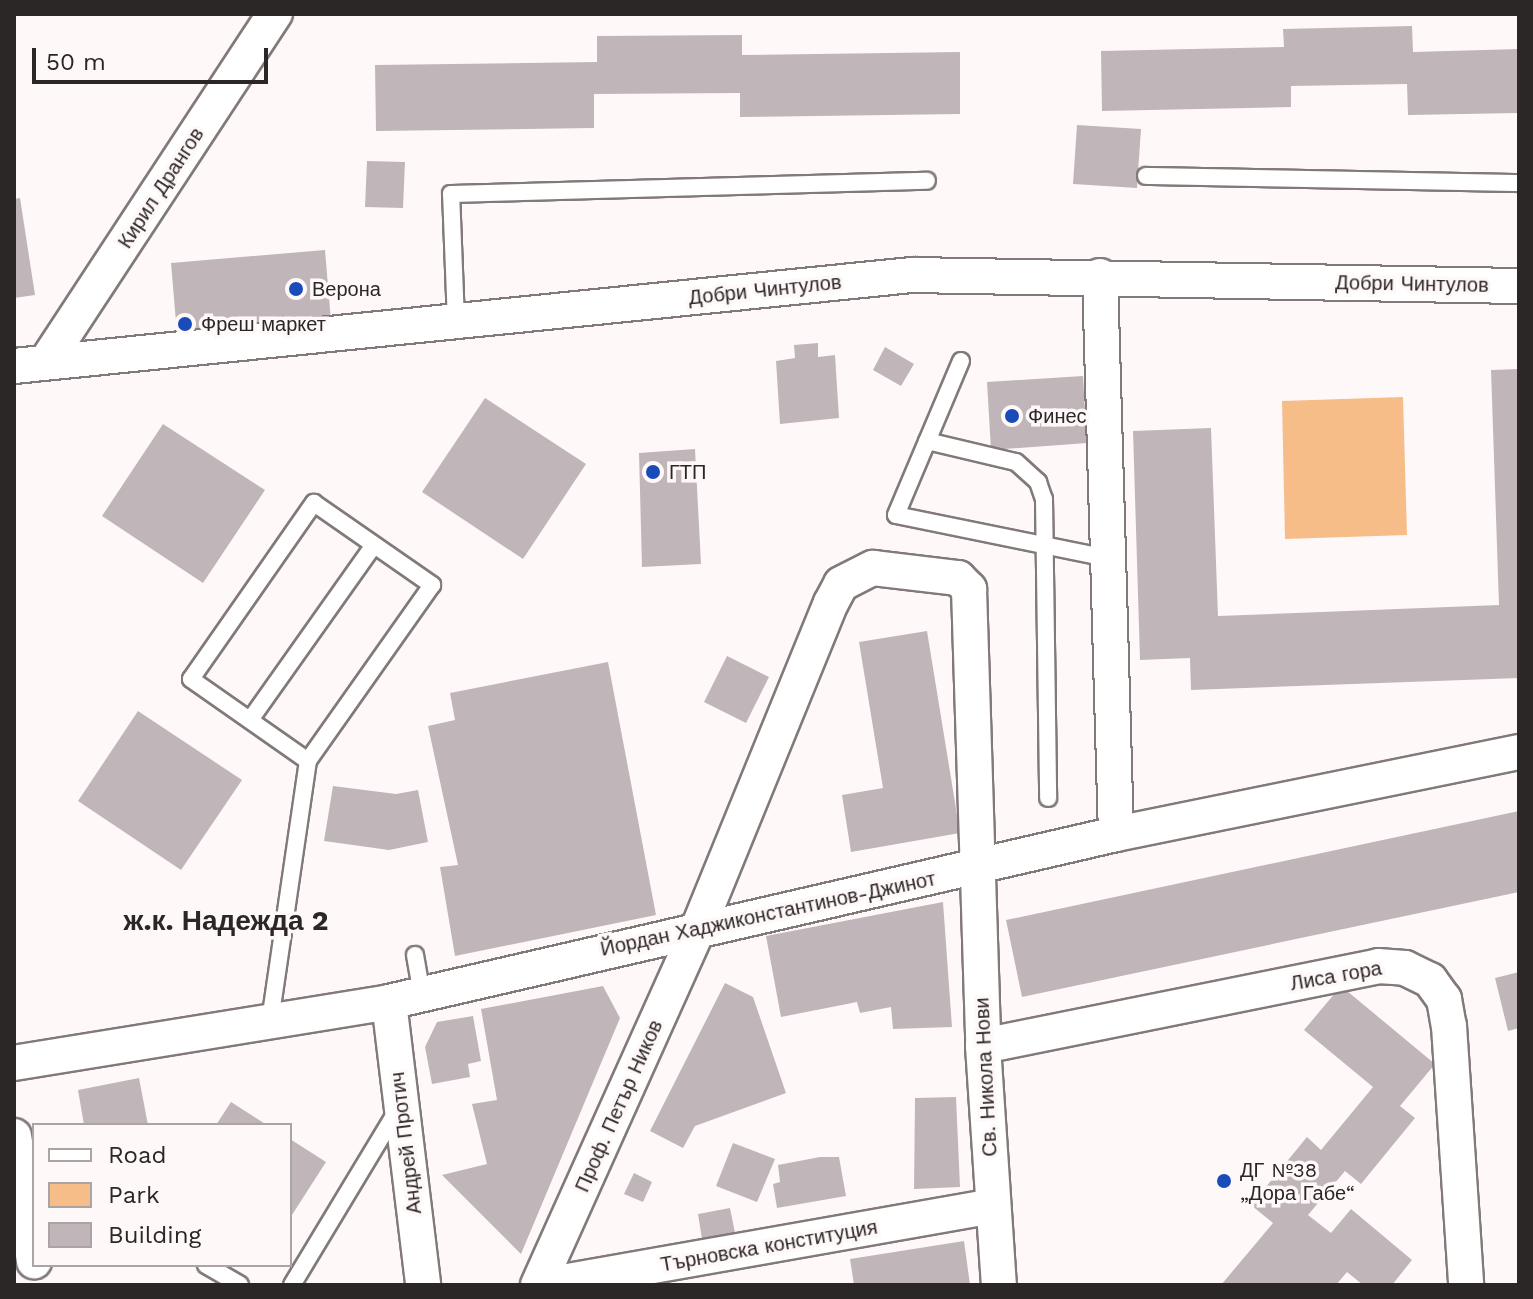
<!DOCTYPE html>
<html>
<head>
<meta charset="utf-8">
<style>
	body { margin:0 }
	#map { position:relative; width:1533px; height:1299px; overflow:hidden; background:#fff8f8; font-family:"Work Sans",sans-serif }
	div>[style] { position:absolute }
	.green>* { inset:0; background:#f7bd89 }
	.building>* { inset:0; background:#c0b6ba }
	.roads { filter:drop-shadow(2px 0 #827979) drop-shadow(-2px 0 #827979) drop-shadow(0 2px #827979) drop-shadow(0 -2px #827979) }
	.lane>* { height:16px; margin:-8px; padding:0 8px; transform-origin:8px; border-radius:8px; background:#fff }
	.street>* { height:34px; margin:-17px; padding:0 17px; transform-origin:17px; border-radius:17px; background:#fff }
	.dots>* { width:22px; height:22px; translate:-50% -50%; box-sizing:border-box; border:4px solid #fff8f8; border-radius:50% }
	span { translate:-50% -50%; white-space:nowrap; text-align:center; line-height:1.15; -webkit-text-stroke:7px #fff8f8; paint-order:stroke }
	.street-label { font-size:20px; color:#2b2727 }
	.poi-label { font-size:20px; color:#2b2727 }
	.left { translate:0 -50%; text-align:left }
	.district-label { font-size:28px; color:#2b2727; font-weight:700 }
	.frame { position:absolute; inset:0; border:16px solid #2b2727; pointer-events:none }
	.legend { position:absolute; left:32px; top:1123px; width:260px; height:144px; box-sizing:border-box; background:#fff8f8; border:2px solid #aaa4a4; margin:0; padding:10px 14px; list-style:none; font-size:24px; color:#2b2727 }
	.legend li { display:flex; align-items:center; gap:16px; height:40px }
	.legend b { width:40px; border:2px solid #aaa4a4 }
	.scale { position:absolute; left:32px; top:48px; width:236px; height:36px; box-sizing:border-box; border:4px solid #2b2727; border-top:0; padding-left:10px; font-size:24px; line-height:28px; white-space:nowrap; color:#2b2727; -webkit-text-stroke:6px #fff8f8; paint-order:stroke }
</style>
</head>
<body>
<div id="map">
	<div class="green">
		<div style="clip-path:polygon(1403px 397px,1407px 535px,1285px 539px,1282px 401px)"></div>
	</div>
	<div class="building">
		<div style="clip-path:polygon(1412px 26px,1413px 52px,1519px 49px,1519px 113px,1408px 115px,1407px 84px,1291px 86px,1291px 107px,1102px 111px,1101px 51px,1284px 47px,1283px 29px)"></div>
		<div style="clip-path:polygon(742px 35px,742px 55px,960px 52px,960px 114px,740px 117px,740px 93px,594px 94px,594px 128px,376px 131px,375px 65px,597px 62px,597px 36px)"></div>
		<div style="clip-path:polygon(1077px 125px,1141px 129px,1137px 188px,1073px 184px)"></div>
		<div style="clip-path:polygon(367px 161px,405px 162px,403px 208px,365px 207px)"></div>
		<div style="clip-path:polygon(20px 198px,35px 295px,14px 298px,14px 199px)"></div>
		<div style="clip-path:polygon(325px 250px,331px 321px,177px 334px,171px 263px)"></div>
		<div style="clip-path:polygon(818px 343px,818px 357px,835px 355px,839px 418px,780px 424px,776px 361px,795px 358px,794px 345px)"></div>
		<div style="clip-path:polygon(885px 347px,914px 364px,901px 386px,873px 370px)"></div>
		<div style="clip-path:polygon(1519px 369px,1519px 678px,1191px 690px,1190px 658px,1140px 660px,1133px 431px,1211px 428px,1218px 616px,1499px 605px,1491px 370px)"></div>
		<div style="clip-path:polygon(1083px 376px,1087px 443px,991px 450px,987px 382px)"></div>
		<div style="clip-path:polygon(485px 398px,586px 464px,523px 559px,422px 492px)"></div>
		<div style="clip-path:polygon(163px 424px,265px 490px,203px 583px,102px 516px)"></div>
		<div style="clip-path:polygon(695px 449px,701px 564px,642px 567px,639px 453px)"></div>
		<div style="clip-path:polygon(927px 631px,960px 833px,851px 852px,842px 795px,883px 788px,859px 642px)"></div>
		<div style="clip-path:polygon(727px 656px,769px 677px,746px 723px,704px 702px)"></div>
		<div style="clip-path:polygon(608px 662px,656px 915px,455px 956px,440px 867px,458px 865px,428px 726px,455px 720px,450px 693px)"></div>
		<div style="clip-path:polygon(138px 711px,242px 780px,181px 870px,78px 801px)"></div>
		<div style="clip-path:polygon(333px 786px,396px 794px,418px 790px,428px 842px,389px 850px,324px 841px)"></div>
		<div style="clip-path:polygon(1519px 811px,1519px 892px,1022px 997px,1006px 920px)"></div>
		<div style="clip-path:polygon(943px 902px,952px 1027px,893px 1029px,891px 1007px,860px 1013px,857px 1002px,781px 1017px,766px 936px)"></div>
		<div style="clip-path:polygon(1519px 972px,1519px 1028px,1508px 1031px,1495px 978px)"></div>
		<div style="clip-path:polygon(725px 983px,753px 997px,786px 1093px,695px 1126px,683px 1148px,650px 1131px)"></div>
		<div style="clip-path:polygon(603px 986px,620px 1018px,521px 1254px,442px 1175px,487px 1164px,472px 1104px,497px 1100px,481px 1009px)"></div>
		<div style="clip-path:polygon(1341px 986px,1435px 1064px,1400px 1106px,1415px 1118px,1361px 1184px,1345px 1171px,1308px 1215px,1331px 1233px,1351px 1209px,1412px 1260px,1392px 1285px,1363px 1285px,1347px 1272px,1336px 1285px,1221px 1285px,1273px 1223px,1251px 1205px,1307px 1137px,1321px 1150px,1373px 1087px,1304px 1030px)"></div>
		<div style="clip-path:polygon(473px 1016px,481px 1061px,468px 1064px,470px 1077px,432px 1084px,425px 1047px,437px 1022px)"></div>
		<div style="clip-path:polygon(139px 1078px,148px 1125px,84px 1125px,78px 1090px)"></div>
		<div style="clip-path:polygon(956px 1097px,960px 1187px,914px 1189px,915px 1098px)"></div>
		<div style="clip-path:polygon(231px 1102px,267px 1125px,216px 1125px)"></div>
		<div style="clip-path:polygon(290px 1139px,326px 1162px,290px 1218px)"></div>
		<div style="clip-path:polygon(733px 1143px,775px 1159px,757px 1202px,716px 1186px)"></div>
		<div style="clip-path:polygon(820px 1157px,839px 1157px,846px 1196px,777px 1208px,773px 1184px,780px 1182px,778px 1165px)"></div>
		<div style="clip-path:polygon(634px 1173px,652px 1182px,643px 1202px,624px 1194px)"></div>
		<div style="clip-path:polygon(730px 1208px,735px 1233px,702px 1239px,698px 1214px)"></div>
		<div style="clip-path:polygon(964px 1241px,970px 1285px,854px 1285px,850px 1259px)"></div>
	</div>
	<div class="roads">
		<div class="lane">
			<div style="left:1146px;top:176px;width:373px;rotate:1.1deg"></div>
			<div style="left:456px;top:322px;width:128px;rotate:-92.2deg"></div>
			<div style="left:451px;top:194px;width:476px;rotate:-1.6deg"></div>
			<div style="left:961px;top:361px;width:167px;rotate:112.9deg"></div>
			<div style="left:896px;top:515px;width:216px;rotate:11.5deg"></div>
			<div style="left:927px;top:441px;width:91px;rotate:13.3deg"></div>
			<div style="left:1016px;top:462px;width:30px;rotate:42deg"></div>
			<div style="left:1038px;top:482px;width:18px;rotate:71deg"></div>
			<div style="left:1044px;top:499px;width:299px;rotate:89.2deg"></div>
			<div style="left:314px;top:503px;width:144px;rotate:34.8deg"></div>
			<div style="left:432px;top:585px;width:215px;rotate:125.2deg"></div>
			<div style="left:308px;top:761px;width:143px;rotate:-145deg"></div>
			<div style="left:191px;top:679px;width:215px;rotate:-55.1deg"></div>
			<div style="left:250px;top:720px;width:214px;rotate:-54.7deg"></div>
			<div style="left:415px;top:955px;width:40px;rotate:80deg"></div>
			<div style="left:270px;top:1021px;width:263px;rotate:-81.7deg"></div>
			<div style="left:206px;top:1265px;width:39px;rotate:30deg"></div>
			<div style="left:292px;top:1285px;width:205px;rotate:-58.9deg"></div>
		</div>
		<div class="street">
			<div style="left:1100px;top:276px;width:558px;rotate:88.36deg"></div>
			<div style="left:46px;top:362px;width:417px;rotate:-56.7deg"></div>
			<div style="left:14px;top:366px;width:903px;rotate:-5.79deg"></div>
			<div style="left:912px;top:275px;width:607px;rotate:1.04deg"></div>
			<div style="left:389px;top:1002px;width:285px;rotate:83.1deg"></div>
			<div style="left:983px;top:1046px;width:403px;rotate:-11.4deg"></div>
			<div style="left:1378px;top:966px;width:27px;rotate:4deg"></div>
			<div style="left:1405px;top:968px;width:28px;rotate:26deg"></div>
			<div style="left:1430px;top:980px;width:24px;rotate:54deg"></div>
			<div style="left:1444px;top:999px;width:27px;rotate:80deg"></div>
			<div style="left:1449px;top:1026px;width:260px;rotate:86.2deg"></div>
			<div style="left:14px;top:1063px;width:380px;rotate:-9.2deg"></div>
			<div style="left:389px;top:1002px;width:746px;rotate:-13.01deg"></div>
			<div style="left:1116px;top:834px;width:411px;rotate:-11.5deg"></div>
			<div style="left:14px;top:1136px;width:127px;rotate:80.9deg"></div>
			<div style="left:538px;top:1285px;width:393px;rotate:-65.8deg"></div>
			<div style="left:699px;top:926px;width:349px;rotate:-67.8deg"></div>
			<div style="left:831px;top:603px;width:21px;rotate:-62deg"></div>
			<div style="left:841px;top:584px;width:36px;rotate:-27deg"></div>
			<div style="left:873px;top:568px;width:86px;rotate:6.7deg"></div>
			<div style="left:958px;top:578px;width:16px;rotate:45deg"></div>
			<div style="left:969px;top:589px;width:457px;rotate:88.2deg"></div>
			<div style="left:983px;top:1046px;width:240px;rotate:86.2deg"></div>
			<div style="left:545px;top:1285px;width:454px;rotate:-10deg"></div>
		</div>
	</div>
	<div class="dots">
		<div style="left:296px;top:289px;background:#194cb8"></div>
		<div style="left:185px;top:324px;background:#194cb8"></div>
		<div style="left:1012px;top:416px;background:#194cb8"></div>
		<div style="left:653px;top:472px;background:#194cb8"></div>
		<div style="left:1224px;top:1181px;background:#194cb8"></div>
	</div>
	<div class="street-label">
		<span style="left:161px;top:188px;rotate:-57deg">Кирил Дрангов</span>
		<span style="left:1412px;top:284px;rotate:1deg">Добри Чинтулов</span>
		<span style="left:765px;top:290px;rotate:-6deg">Добри Чинтулов</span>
		<span style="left:768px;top:914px;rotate:-12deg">Йордан Хаджиконстантинов-Джинот</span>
		<span style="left:1336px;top:976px;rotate:-10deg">Лиса гора</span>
		<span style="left:986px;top:1077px;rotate:-93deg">Св. Никола Нови</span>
		<span style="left:619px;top:1106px;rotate:-66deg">Проф. Петър Ников</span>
		<span style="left:406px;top:1143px;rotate:-97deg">Андрей Протич</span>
		<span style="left:769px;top:1246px;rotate:-10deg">Търновска конституция</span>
	</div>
	<div class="poi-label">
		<span class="left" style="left:312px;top:289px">Верона</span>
		<span class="left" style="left:201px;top:324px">Фреш маркет</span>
		<span class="left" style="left:1028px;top:416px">Финес</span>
		<span class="left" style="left:669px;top:472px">ГТП</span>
		<span class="left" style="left:1240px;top:1182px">ДГ №38<br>„Дора Габе“</span>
	</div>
	<div class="district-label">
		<span style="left:226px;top:921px">ж.к. Надежда 2</span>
	</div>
	<div class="frame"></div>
	<ul class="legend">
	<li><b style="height:10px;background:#fff"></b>Road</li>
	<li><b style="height:22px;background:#f7bd89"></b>Park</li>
	<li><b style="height:22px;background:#c0b6ba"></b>Building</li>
	</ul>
	<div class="scale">50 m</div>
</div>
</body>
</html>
